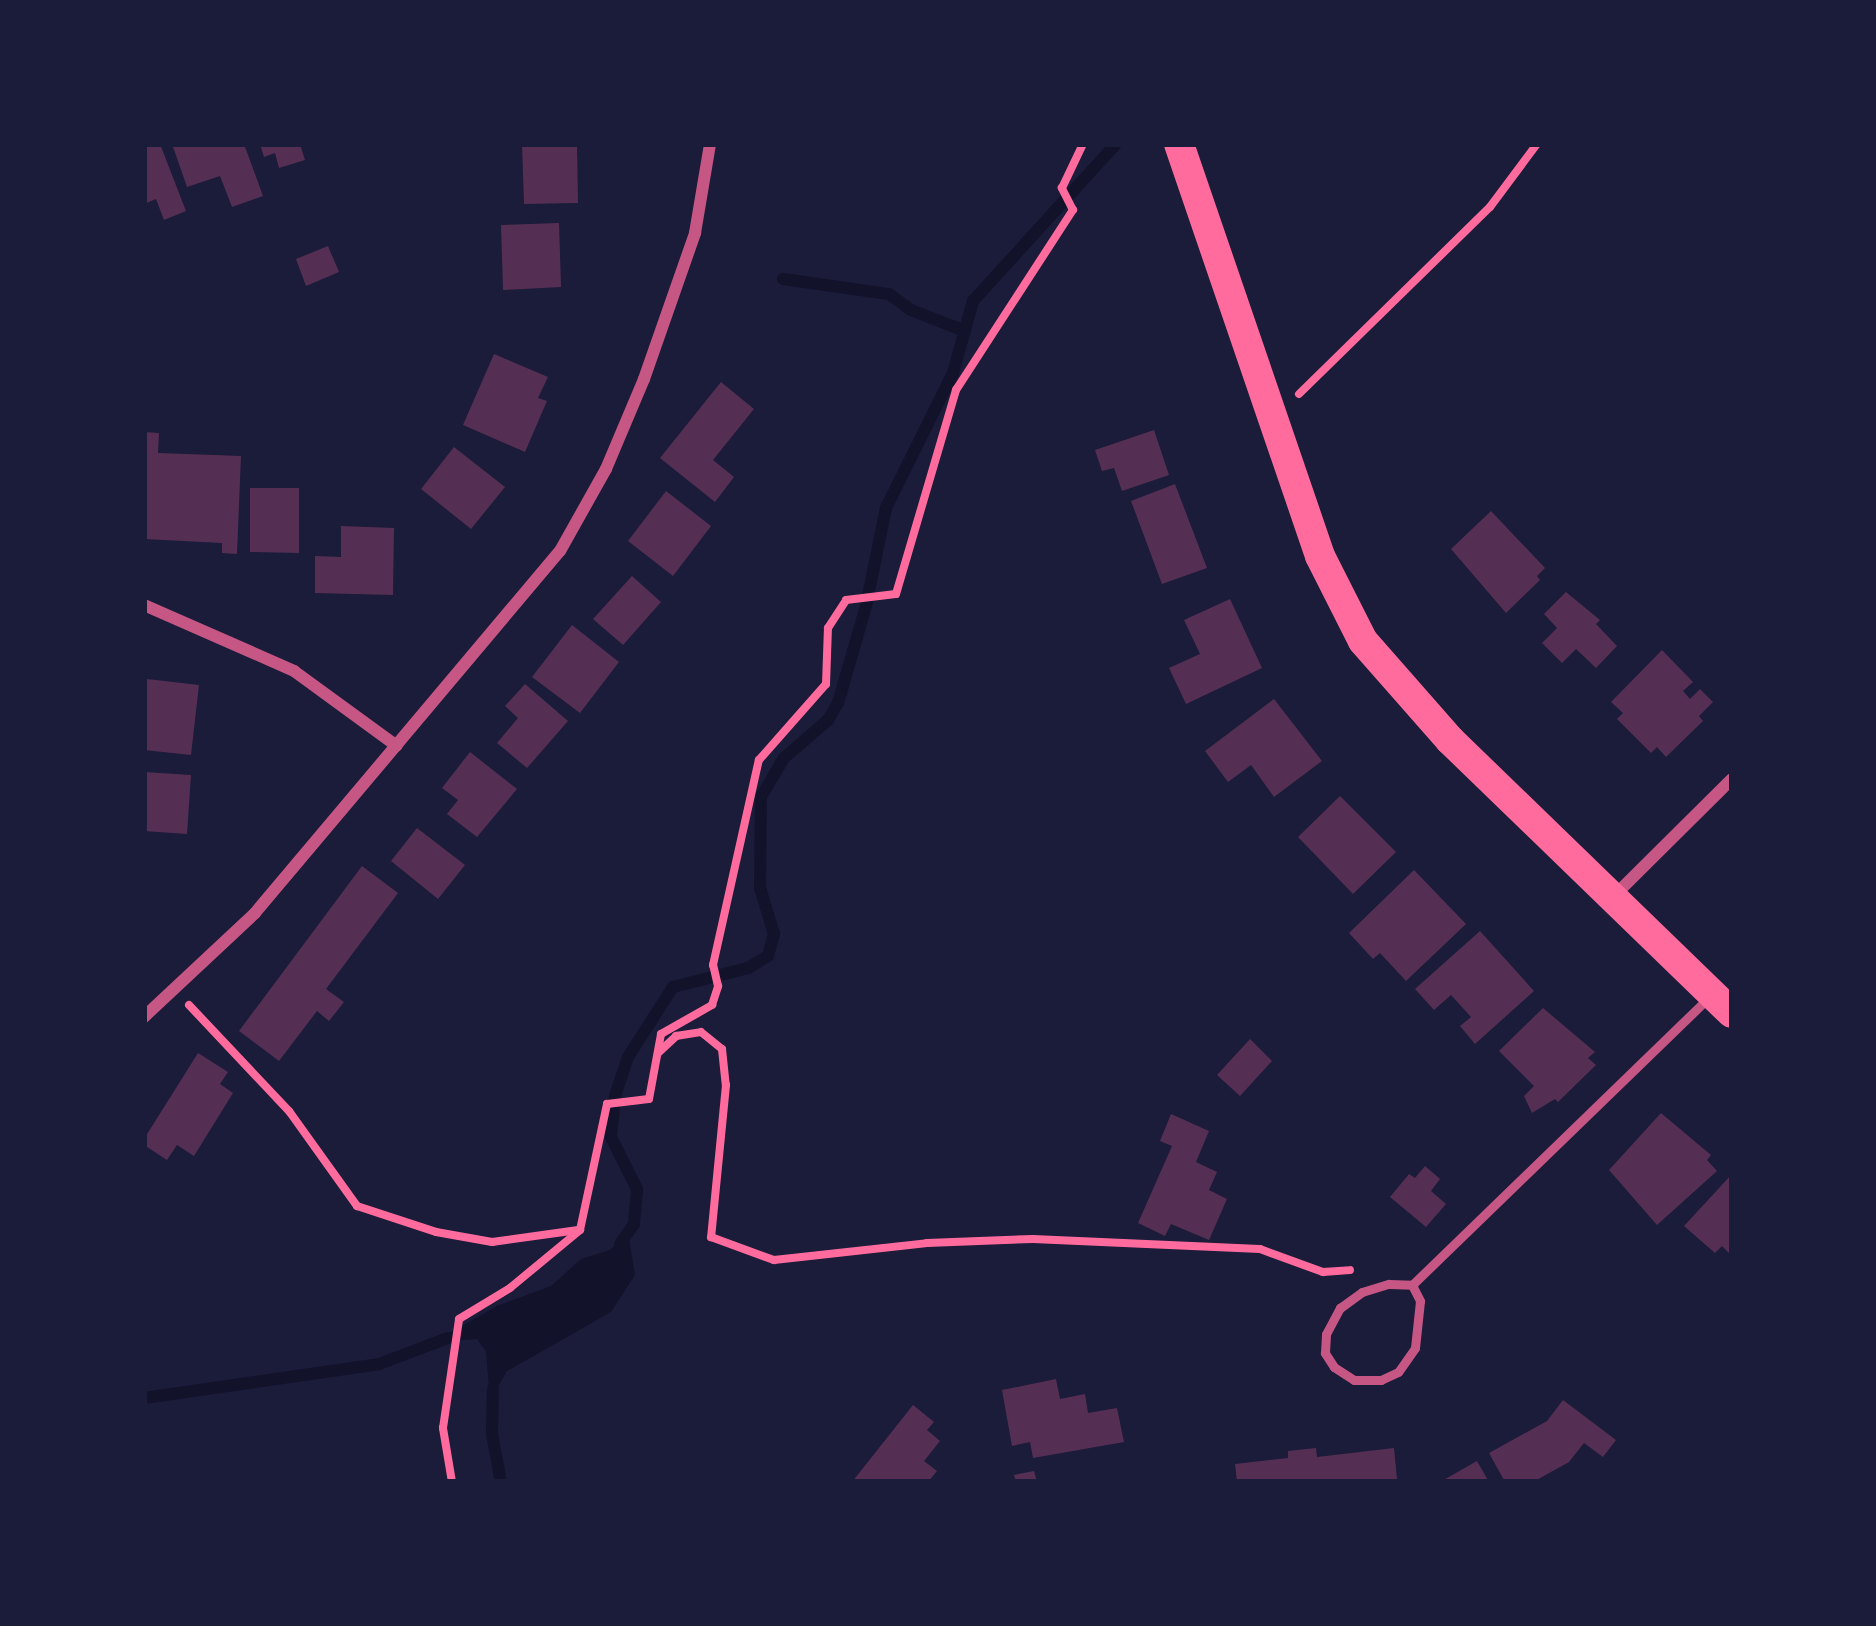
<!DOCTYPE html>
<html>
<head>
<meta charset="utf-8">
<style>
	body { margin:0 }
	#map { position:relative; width:1876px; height:1626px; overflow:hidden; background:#1b1b3a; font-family:Inter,sans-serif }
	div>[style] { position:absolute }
	.water>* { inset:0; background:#12122b }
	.stream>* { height:12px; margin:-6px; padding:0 6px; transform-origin:6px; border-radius:6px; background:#12122b }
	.building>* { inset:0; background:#542f53 }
	.path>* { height:8px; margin:-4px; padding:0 4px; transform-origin:4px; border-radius:4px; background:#ff6b9d }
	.service>* { height:9px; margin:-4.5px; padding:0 4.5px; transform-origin:4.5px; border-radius:4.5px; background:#c65784 }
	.minor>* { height:12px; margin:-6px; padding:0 6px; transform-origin:6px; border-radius:6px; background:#c65784 }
	.primary>* { height:30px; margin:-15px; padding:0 15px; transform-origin:15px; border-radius:15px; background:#ff6b9d }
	span { translate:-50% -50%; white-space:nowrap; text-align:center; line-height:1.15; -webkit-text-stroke:9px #1b1b3a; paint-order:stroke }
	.frame { position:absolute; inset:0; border:147px solid #1b1b3a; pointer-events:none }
</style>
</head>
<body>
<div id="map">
	<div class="water">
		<div style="clip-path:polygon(628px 1232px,635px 1275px,611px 1312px,507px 1371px,490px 1400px,486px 1351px,477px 1339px,434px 1342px,497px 1306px,551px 1286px,581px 1259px,610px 1250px)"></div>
	</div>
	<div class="stream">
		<div style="left:783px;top:279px;width:107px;rotate:8.1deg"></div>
		<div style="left:889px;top:294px;width:27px;rotate:36deg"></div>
		<div style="left:911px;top:310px;width:58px;rotate:21.3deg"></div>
		<div style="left:620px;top:1244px;width:24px;rotate:-55deg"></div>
		<div style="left:634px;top:1224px;width:35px;rotate:-85deg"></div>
		<div style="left:637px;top:1189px;width:58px;rotate:-116.6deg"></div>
		<div style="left:611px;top:1137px;width:41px;rotate:-84.4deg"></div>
		<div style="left:615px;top:1096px;width:41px;rotate:-71.6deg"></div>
		<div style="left:628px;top:1057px;width:83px;rotate:-57.3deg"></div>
		<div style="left:673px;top:987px;width:77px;rotate:-14.2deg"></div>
		<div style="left:748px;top:968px;width:23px;rotate:-31deg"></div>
		<div style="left:768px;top:956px;width:23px;rotate:-75deg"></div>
		<div style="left:774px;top:934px;width:48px;rotate:-106.9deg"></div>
		<div style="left:760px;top:888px;width:91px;rotate:-89.4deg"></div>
		<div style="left:761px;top:797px;width:45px;rotate:-59.5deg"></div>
		<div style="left:784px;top:758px;width:58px;rotate:-40.8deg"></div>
		<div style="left:828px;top:720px;width:20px;rotate:-60deg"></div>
		<div style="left:838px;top:703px;width:101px;rotate:-73.9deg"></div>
		<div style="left:866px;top:606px;width:100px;rotate:-78.5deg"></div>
		<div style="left:886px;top:508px;width:151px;rotate:-63.6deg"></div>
		<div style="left:953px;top:373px;width:75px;rotate:-74.5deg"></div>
		<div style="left:973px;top:301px;width:212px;rotate:-47.7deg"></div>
		<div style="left:493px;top:1389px;width:45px;rotate:91.3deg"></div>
		<div style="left:492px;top:1434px;width:49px;rotate:79.4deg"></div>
		<div style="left:144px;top:1398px;width:237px;rotate:-8.2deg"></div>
		<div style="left:379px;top:1364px;width:74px;rotate:-20.6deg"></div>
	</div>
	<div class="building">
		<div style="clip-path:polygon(160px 144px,186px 211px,164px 220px,156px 199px,144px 204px,144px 146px)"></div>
		<div style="clip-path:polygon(172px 144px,244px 144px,263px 196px,232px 207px,220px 176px,187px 187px)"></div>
		<div style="clip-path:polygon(260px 144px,300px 144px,305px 160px,279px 168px,275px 153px,264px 157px)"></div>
		<div style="clip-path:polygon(522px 144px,577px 144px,578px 203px,524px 204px)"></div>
		<div style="clip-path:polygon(559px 223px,561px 287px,503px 290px,501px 225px)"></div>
		<div style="clip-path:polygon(328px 246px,339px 272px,306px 286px,296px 259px)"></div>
		<div style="clip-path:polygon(494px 354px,548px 377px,538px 398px,547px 401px,525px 452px,463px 425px)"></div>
		<div style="clip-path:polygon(721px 382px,754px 409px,713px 460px,734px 477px,715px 502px,660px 458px)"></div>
		<div style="clip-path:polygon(1154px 430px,1169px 475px,1122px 491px,1114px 468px,1102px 471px,1095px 450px)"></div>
		<div style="clip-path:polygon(144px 432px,159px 433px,158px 453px,241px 456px,237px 554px,222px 553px,222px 543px,144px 539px)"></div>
		<div style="clip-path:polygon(454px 447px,505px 487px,471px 529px,421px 489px)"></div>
		<div style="clip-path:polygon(1175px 484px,1207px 568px,1162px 584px,1131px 501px)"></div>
		<div style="clip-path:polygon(250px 488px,299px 488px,299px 553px,250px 552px)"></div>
		<div style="clip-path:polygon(666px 491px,711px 526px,673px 576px,628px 541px)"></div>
		<div style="clip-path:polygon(1491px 511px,1545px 568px,1537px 576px,1540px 580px,1506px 613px,1451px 549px)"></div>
		<div style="clip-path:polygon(341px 526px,394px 528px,393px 595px,315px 593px,315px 556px,341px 557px)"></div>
		<div style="clip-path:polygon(632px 576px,661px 602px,623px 645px,593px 619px)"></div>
		<div style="clip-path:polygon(1566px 592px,1600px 620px,1596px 624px,1617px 646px,1596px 668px,1576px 649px,1562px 663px,1542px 643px,1557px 628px,1544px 614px)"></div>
		<div style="clip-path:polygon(1230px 599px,1262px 668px,1186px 704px,1169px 668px,1200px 654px,1184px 620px)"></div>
		<div style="clip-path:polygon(572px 625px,619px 662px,580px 713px,532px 677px)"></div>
		<div style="clip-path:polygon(1662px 650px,1693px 682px,1683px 691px,1690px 699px,1700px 689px,1713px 702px,1699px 716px,1703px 721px,1666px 757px,1657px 747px,1651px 753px,1617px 719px,1623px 713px,1611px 702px)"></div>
		<div style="clip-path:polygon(147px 679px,199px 685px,191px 755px,144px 750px)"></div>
		<div style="clip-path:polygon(525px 684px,568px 721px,527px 768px,497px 743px,518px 718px,505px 706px)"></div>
		<div style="clip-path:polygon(1274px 699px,1322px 761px,1274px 797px,1251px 765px,1228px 782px,1205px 751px)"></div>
		<div style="clip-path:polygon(470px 752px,517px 789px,477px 837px,447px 814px,458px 800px,442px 788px)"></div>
		<div style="clip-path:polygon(144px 772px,191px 775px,187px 834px,144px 831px)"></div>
		<div style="clip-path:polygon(1340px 796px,1396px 852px,1353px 894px,1298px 837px)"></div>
		<div style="clip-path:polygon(417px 828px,465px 865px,438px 899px,391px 861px)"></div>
		<div style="clip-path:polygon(362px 866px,398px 893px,326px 989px,344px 1002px,329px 1021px,317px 1011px,279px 1061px,239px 1031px)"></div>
		<div style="clip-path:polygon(1414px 870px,1466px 924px,1406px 981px,1380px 953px,1373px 959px,1349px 933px)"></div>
		<div style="clip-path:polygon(1480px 931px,1534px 991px,1475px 1044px,1460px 1026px,1471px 1017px,1451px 995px,1434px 1010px,1415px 989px)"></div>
		<div style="clip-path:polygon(1543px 1008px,1595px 1052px,1588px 1058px,1596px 1065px,1558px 1102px,1555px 1099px,1532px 1113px,1524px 1096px,1534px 1086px,1499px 1051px)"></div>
		<div style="clip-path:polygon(1250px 1039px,1272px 1061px,1240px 1096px,1217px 1075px)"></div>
		<div style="clip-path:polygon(198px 1053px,228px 1072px,220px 1084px,233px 1093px,194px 1156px,177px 1145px,167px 1160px,144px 1145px,144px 1139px)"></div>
		<div style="clip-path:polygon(1661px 1113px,1711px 1155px,1707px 1160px,1717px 1171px,1657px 1225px,1609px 1170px)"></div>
		<div style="clip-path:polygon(1171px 1114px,1209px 1131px,1196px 1162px,1217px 1172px,1209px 1190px,1227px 1199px,1209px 1240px,1171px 1224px,1165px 1236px,1138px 1223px,1172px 1146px,1160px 1141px)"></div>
		<div style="clip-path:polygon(1425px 1166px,1440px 1179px,1431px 1191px,1446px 1204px,1426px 1227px,1390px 1197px,1409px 1174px,1415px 1178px)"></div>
		<div style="clip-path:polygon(1732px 1174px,1732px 1256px,1722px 1246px,1715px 1253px,1684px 1226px)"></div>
		<div style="clip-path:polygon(1056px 1379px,1060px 1399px,1085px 1394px,1088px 1413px,1117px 1408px,1124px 1442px,1033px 1458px,1030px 1442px,1012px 1446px,1002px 1390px)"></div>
		<div style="clip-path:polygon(1563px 1400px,1616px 1440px,1603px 1457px,1584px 1443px,1569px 1462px,1533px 1482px,1505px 1482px,1489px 1453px,1547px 1421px)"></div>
		<div style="clip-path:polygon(913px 1405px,934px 1422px,927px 1430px,940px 1441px,924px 1461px,937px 1471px,928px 1482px,852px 1482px)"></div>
		<div style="clip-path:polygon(1316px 1448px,1317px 1457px,1394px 1448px,1397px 1479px,1237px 1482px,1235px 1464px,1288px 1458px,1288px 1451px)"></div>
		<div style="clip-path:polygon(1477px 1461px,1489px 1482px,1440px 1482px)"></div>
		<div style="clip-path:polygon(1034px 1471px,1037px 1482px,1016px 1482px,1014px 1475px)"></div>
	</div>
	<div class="path">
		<div style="left:1299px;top:394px;width:267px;rotate:-44.4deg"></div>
		<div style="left:1490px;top:207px;width:79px;rotate:-53.3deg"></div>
		<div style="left:189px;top:1005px;width:146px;rotate:46.7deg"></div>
		<div style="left:289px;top:1111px;width:117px;rotate:54.4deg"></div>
		<div style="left:357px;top:1206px;width:83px;rotate:18.2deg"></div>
		<div style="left:436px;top:1232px;width:57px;rotate:10.1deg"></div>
		<div style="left:492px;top:1242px;width:87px;rotate:-7.9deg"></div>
		<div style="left:658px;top:1053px;width:25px;rotate:-43deg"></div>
		<div style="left:676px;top:1036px;width:25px;rotate:-9deg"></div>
		<div style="left:701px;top:1032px;width:27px;rotate:39deg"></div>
		<div style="left:722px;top:1049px;width:36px;rotate:84deg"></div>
		<div style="left:726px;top:1085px;width:153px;rotate:95.6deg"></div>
		<div style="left:711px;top:1237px;width:67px;rotate:20.1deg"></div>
		<div style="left:774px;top:1260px;width:154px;rotate:-6.3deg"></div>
		<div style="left:927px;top:1243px;width:106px;rotate:-2.2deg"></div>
		<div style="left:1033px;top:1239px;width:227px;rotate:2.5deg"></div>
		<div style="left:1260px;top:1249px;width:67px;rotate:20.1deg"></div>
		<div style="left:1323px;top:1272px;width:27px;rotate:-4deg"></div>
		<div style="left:452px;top:1482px;width:55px;rotate:-99.5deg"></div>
		<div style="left:443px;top:1428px;width:110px;rotate:-81.6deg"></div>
		<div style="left:459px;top:1319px;width:60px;rotate:-31.3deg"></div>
		<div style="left:510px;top:1288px;width:91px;rotate:-39.6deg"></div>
		<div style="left:580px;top:1230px;width:129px;rotate:-77.9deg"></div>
		<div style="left:607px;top:1104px;width:42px;rotate:-6.8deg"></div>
		<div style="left:649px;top:1099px;width:66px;rotate:-79.5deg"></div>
		<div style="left:661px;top:1034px;width:59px;rotate:-29.6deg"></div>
		<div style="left:712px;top:1005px;width:20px;rotate:-72deg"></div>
		<div style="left:718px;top:986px;width:22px;rotate:-103deg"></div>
		<div style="left:713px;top:965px;width:210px;rotate:-77.4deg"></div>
		<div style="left:759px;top:760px;width:101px;rotate:-48.6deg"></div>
		<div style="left:826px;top:684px;width:56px;rotate:-88deg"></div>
		<div style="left:828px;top:628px;width:33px;rotate:-57deg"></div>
		<div style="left:846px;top:600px;width:50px;rotate:-6.8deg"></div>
		<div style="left:896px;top:594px;width:213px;rotate:-73.6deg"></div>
		<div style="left:956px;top:390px;width:215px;rotate:-57deg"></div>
		<div style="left:1073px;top:210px;width:25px;rotate:-117deg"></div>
		<div style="left:1062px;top:188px;width:49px;rotate:-64.5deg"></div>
	</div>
	<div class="service">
		<div style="left:1389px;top:1284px;width:23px;rotate:2deg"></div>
		<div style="left:1412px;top:1285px;width:18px;rotate:63deg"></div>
		<div style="left:1420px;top:1301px;width:47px;rotate:96.1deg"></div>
		<div style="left:1415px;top:1348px;width:29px;rotate:125deg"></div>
		<div style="left:1398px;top:1372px;width:19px;rotate:155deg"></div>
		<div style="left:1381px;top:1380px;width:27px;rotate:180deg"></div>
		<div style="left:1354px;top:1380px;width:24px;rotate:-147deg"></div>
		<div style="left:1334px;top:1367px;width:17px;rotate:-123deg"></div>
		<div style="left:1325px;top:1353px;width:19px;rotate:-87deg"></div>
		<div style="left:1326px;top:1334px;width:30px;rotate:-62deg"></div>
		<div style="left:1340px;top:1308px;width:27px;rotate:-36deg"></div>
		<div style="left:1362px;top:1292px;width:28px;rotate:-17deg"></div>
		<div style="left:1412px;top:1285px;width:414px;rotate:-44.1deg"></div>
	</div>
	<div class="minor">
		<div style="left:144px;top:605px;width:164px;rotate:23.7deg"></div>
		<div style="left:294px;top:671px;width:127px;rotate:36.1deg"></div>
		<div style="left:1614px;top:896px;width:166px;rotate:-44.8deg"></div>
		<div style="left:144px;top:1017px;width:152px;rotate:-43.1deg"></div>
		<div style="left:255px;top:913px;width:473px;rotate:-49.9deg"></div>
		<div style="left:560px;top:551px;width:94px;rotate:-60.7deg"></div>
		<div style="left:606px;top:469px;width:98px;rotate:-67.1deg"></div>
		<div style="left:644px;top:379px;width:155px;rotate:-70.7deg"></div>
		<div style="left:695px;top:233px;width:90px;rotate:-80.4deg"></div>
	</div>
	<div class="primary">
		<div style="left:1179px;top:144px;width:435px;rotate:71.1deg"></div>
		<div style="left:1320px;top:556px;width:95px;rotate:63.2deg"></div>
		<div style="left:1363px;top:641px;width:132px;rotate:48.7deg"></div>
		<div style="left:1450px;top:740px;width:392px;rotate:44.1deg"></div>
	</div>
	<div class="frame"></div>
</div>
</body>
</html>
